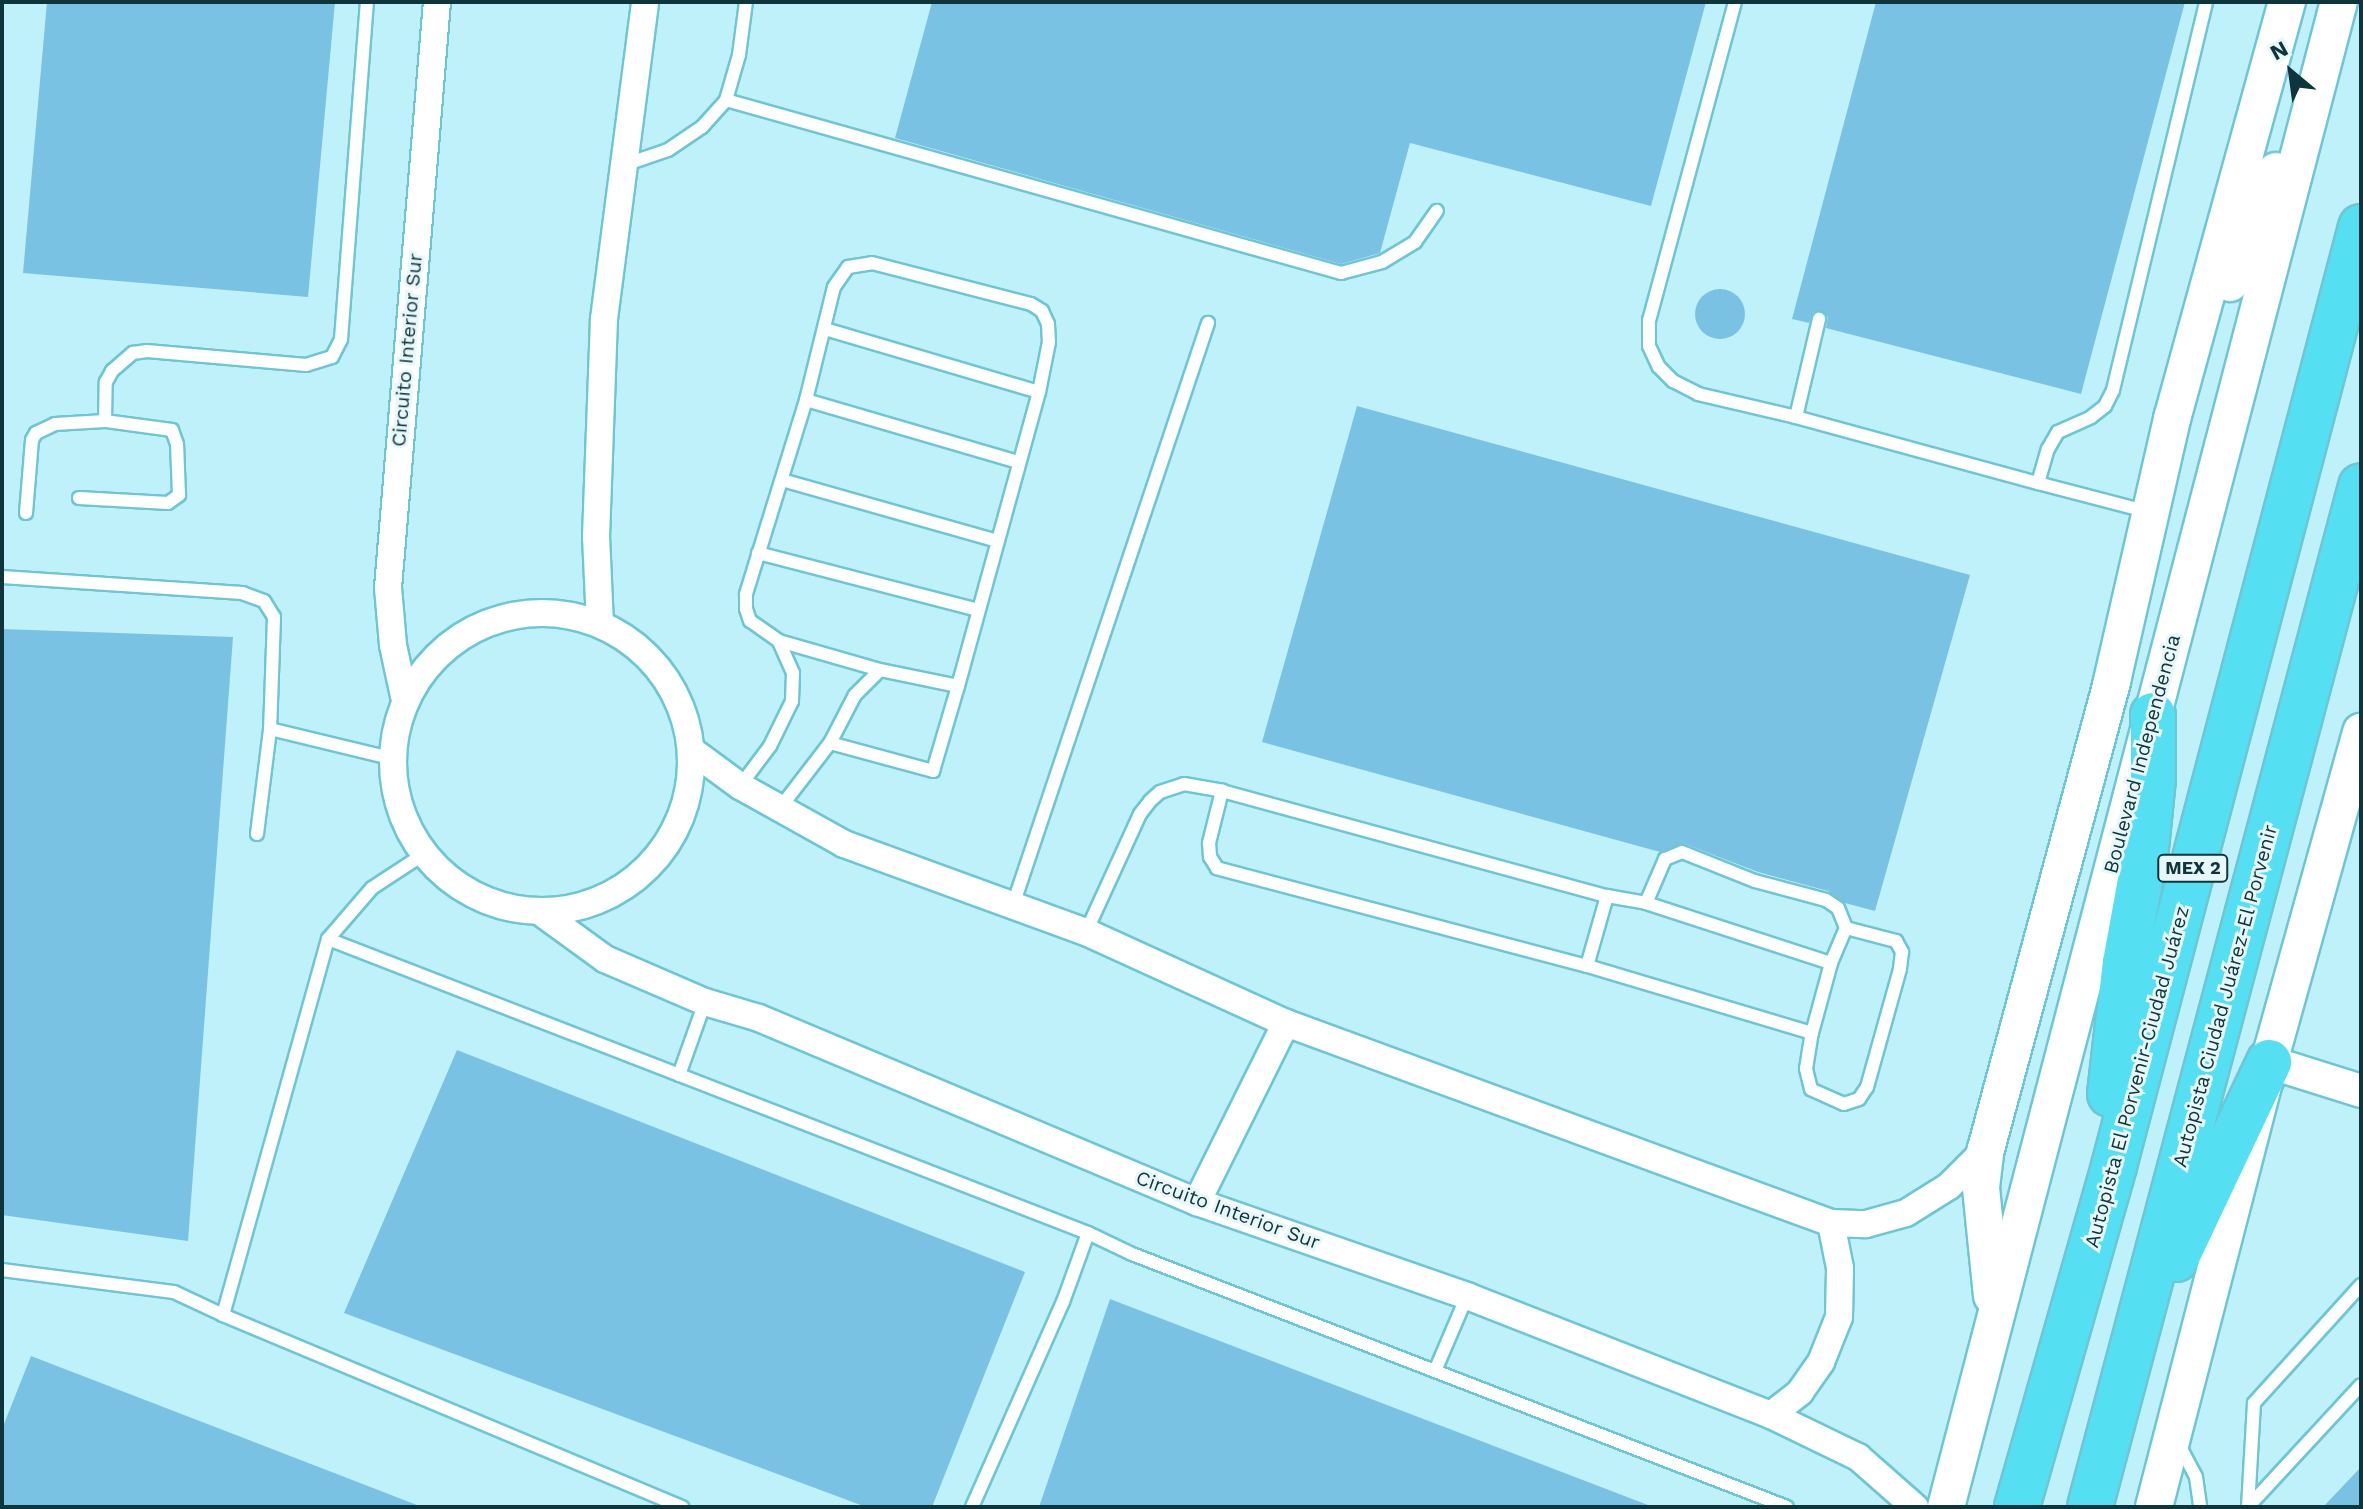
<!DOCTYPE html>
<html>
<head>
<meta charset="utf-8">
<style>
	body { margin:0 }
	#map { position:relative; width:2363px; height:1509px; overflow:hidden; background:#bef1f9; font-family:"Work Sans",sans-serif }
	div>[style] { position:absolute }
	.building>* { inset:0; background:#7ac2e3 }
	.round { border-radius:50% }
	.roads { filter:drop-shadow(2px 0 #6dc6d4) drop-shadow(-2px 0 #6dc6d4) drop-shadow(0 2px #6dc6d4) drop-shadow(0 -2px #6dc6d4) }
	.service>* { height:12px; margin:-6px; padding:0 6px; transform-origin:6px; border-radius:6px; background:#fff }
	.minor>* { height:26px; margin:-13px; padding:0 13px; transform-origin:13px; border-radius:13px; background:#fff }
	.minor>.ring { margin:-13px; padding:0; box-sizing:content-box; background:none; border:26px solid #fff; border-radius:50% }
	.tertiary>* { height:32px; margin:-16px; padding:0 16px; transform-origin:16px; border-radius:16px; background:#fff }
	.secondary>* { height:36px; margin:-18px; padding:0 18px; transform-origin:18px; border-radius:18px; background:#fff }
	.trunk>* { height:44px; margin:-22px; padding:0 22px; transform-origin:22px; border-radius:22px; background:#54e0f2 }
	span { translate:-50% -50%; white-space:nowrap; text-align:center; line-height:1.15; -webkit-text-stroke:6px #e7f7fa; paint-order:stroke }
	.shield-label span { padding:2px 6px; background:#e7f7fa; border:2px solid; border-radius:6px; -webkit-text-stroke-width:0 }
	.shield-label { font-size:18px; color:#0e353b; font-weight:700 }
	.street-label { font-size:20px; color:#0e353b }
	.frame { position:absolute; inset:0; border:4px solid #0e353b; pointer-events:none }
	.north { position:absolute; left:2251px; top:32px; width:80px; height:80px; -webkit-text-stroke:6px #e7f7fa; paint-order:stroke; rotate:331deg; font-size:22px; font-weight:700; line-height:32px; text-align:center; color:#0e353b }
	.north::after { content:''; display:block; margin:auto; width:28px; height:36px; background:#0e353b; clip-path:polygon(50% 0,100% 100%,50% 72%,0 100%) }
</style>
</head>
<body>
<div id="map">
	<div class="building">
		<div style="clip-path:polygon(47px 2px,335px 2px,308px 297px,23px 273px)"></div>
		<div style="clip-path:polygon(932px 2px,1706px 2px,1651px 206px,1410px 143px,1380px 253px,1341px 264px,895px 138px)"></div>
		<div style="clip-path:polygon(1876px 2px,2185px 2px,2081px 394px,1826px 328px,1828px 317px,1822px 311px,1813px 312px,1809px 323px,1792px 319px)"></div>
		<div class="round" style="left:1695px;top:289px;width:50px;height:50px"></div>
		<div style="clip-path:polygon(1357px 406px,1970px 575px,1875px 911px,1845px 903px,1828px 891px,1758px 872px,1685px 844px,1660px 852px,1262px 742px)"></div>
		<div style="clip-path:polygon(2px 629px,233px 637px,188px 1241px,2px 1215px)"></div>
		<div style="clip-path:polygon(457px 1050px,1025px 1272px,932px 1507px,866px 1507px,344px 1313px)"></div>
		<div style="clip-path:polygon(1110px 1299px,1648px 1505px,1648px 1507px,1039px 1507px)"></div>
		<div style="clip-path:polygon(31px 1356px,417px 1505px,417px 1507px,2px 1507px,2px 1429px)"></div>
		<div style="clip-path:polygon(2361px 1467px,2361px 1507px,2323px 1507px)"></div>
	</div>
	<div class="roads">
		<div class="service">
			<div style="left:1735px;top:2px;width:329px;rotate:105.1deg"></div>
			<div style="left:1649px;top:320px;width:26px;rotate:90deg"></div>
			<div style="left:1649px;top:346px;width:23px;rotate:65deg"></div>
			<div style="left:1659px;top:367px;width:20px;rotate:45deg"></div>
			<div style="left:1673px;top:381px;width:28px;rotate:27deg"></div>
			<div style="left:1698px;top:394px;width:101px;rotate:13.2deg"></div>
			<div style="left:1796px;top:417px;width:251px;rotate:15.3deg"></div>
			<div style="left:726px;top:100px;width:639px;rotate:15.71deg"></div>
			<div style="left:1341px;top:273px;width:42px;rotate:-15deg"></div>
			<div style="left:1382px;top:262px;width:39px;rotate:-31deg"></div>
			<div style="left:1415px;top:242px;width:38px;rotate:-55deg"></div>
			<div style="left:624px;top:165px;width:46px;rotate:-18.8deg"></div>
			<div style="left:668px;top:150px;width:41px;rotate:-34.1deg"></div>
			<div style="left:702px;top:127px;width:36px;rotate:-48deg"></div>
			<div style="left:726px;top:100px;width:47px;rotate:-73.9deg"></div>
			<div style="left:739px;top:55px;width:53px;rotate:-82.5deg"></div>
			<div style="left:872px;top:263px;width:164px;rotate:14.5deg"></div>
			<div style="left:1031px;top:304px;width:13px;rotate:32deg"></div>
			<div style="left:1042px;top:311px;width:14px;rotate:65deg"></div>
			<div style="left:1048px;top:324px;width:18px;rotate:87deg"></div>
			<div style="left:1049px;top:342px;width:51px;rotate:101.3deg"></div>
			<div style="left:1039px;top:392px;width:305px;rotate:105.4deg"></div>
			<div style="left:958px;top:686px;width:80px;rotate:-168.4deg"></div>
			<div style="left:880px;top:670px;width:105px;rotate:-164deg"></div>
			<div style="left:779px;top:641px;width:35px;rotate:-145deg"></div>
			<div style="left:750px;top:621px;width:13px;rotate:-108deg"></div>
			<div style="left:746px;top:609px;width:15px;rotate:-90deg"></div>
			<div style="left:746px;top:594px;width:203px;rotate:-72.8deg"></div>
			<div style="left:806px;top:400px;width:116px;rotate:-76.1deg"></div>
			<div style="left:834px;top:287px;width:24px;rotate:-55deg"></div>
			<div style="left:848px;top:267px;width:24px;rotate:-9deg"></div>
			<div style="left:825px;top:329px;width:223px;rotate:16.4deg"></div>
			<div style="left:806px;top:400px;width:221px;rotate:16.3deg"></div>
			<div style="left:1796px;top:417px;width:101px;rotate:-76.8deg"></div>
			<div style="left:782px;top:480px;width:224px;rotate:15.8deg"></div>
			<div style="left:79px;top:498px;width:89px;rotate:3.2deg"></div>
			<div style="left:168px;top:503px;width:14px;rotate:-36deg"></div>
			<div style="left:179px;top:495px;width:51px;rotate:-92.2deg"></div>
			<div style="left:177px;top:444px;width:15px;rotate:-110deg"></div>
			<div style="left:172px;top:430px;width:68px;rotate:-172.3deg"></div>
			<div style="left:2149px;top:512px;width:115px;rotate:-165.4deg"></div>
			<div style="left:2038px;top:483px;width:35px;rotate:-74deg"></div>
			<div style="left:2048px;top:449px;width:20px;rotate:-60deg"></div>
			<div style="left:2058px;top:432px;width:36px;rotate:-24deg"></div>
			<div style="left:2091px;top:417px;width:18px;rotate:-38deg"></div>
			<div style="left:2105px;top:406px;width:18px;rotate:-63deg"></div>
			<div style="left:2113px;top:390px;width:399px;rotate:-76.5deg"></div>
			<div style="left:26px;top:513px;width:73px;rotate:-85.3deg"></div>
			<div style="left:32px;top:440px;width:8px;rotate:-60deg"></div>
			<div style="left:36px;top:433px;width:21px;rotate:-25deg"></div>
			<div style="left:55px;top:424px;width:50px;rotate:-3.4deg"></div>
			<div style="left:105px;top:421px;width:39px;rotate:-89deg"></div>
			<div style="left:106px;top:382px;width:13px;rotate:-61deg"></div>
			<div style="left:112px;top:371px;width:28px;rotate:-41deg"></div>
			<div style="left:133px;top:353px;width:14px;rotate:-8deg"></div>
			<div style="left:147px;top:351px;width:160px;rotate:5deg"></div>
			<div style="left:306px;top:365px;width:27px;rotate:-17deg"></div>
			<div style="left:332px;top:357px;width:20px;rotate:-63deg"></div>
			<div style="left:341px;top:339px;width:338px;rotate:-85.6deg"></div>
			<div style="left:758px;top:553px;width:227px;rotate:14.5deg"></div>
			<div style="left:2px;top:577px;width:241px;rotate:3.8deg"></div>
			<div style="left:242px;top:593px;width:23px;rotate:20deg"></div>
			<div style="left:264px;top:601px;width:19px;rotate:58deg"></div>
			<div style="left:274px;top:617px;width:112px;rotate:92deg"></div>
			<div style="left:270px;top:729px;width:123px;rotate:13.6deg"></div>
			<div style="left:830px;top:743px;width:107px;rotate:15.2deg"></div>
			<div style="left:933px;top:771px;width:89px;rotate:-73.6deg"></div>
			<div style="left:740px;top:786px;width:50px;rotate:-53.1deg"></div>
			<div style="left:770px;top:746px;width:50px;rotate:-63.9deg"></div>
			<div style="left:792px;top:701px;width:28px;rotate:-88deg"></div>
			<div style="left:793px;top:673px;width:35px;rotate:-114deg"></div>
			<div style="left:780px;top:808px;width:82px;rotate:-52.4deg"></div>
			<div style="left:830px;top:743px;width:54px;rotate:-62.5deg"></div>
			<div style="left:855px;top:695px;width:35px;rotate:-45deg"></div>
			<div style="left:257px;top:834px;width:106px;rotate:-82.9deg"></div>
			<div style="left:1646px;top:903px;width:48px;rotate:-66.6deg"></div>
			<div style="left:1665px;top:859px;width:18px;rotate:-22deg"></div>
			<div style="left:1682px;top:852px;width:79px;rotate:21.7deg"></div>
			<div style="left:1755px;top:881px;width:73px;rotate:15deg"></div>
			<div style="left:1826px;top:900px;width:14px;rotate:34deg"></div>
			<div style="left:1838px;top:908px;width:22px;rotate:68deg"></div>
			<div style="left:1013px;top:905px;width:614px;rotate:-71.48deg"></div>
			<div style="left:1086px;top:932px;width:130px;rotate:-65.4deg"></div>
			<div style="left:1140px;top:814px;width:16px;rotate:-52deg"></div>
			<div style="left:1150px;top:801px;width:13px;rotate:-42deg"></div>
			<div style="left:1160px;top:792px;width:25px;rotate:-18deg"></div>
			<div style="left:1184px;top:784px;width:39px;rotate:10deg"></div>
			<div style="left:1222px;top:791px;width:399px;rotate:15.3deg"></div>
			<div style="left:1607px;top:896px;width:40px;rotate:10deg"></div>
			<div style="left:1646px;top:903px;width:194px;rotate:18deg"></div>
			<div style="left:1831px;top:963px;width:38px;rotate:-67deg"></div>
			<div style="left:1846px;top:928px;width:52px;rotate:14.6deg"></div>
			<div style="left:1896px;top:941px;width:13px;rotate:61deg"></div>
			<div style="left:1902px;top:952px;width:17px;rotate:97deg"></div>
			<div style="left:1900px;top:969px;width:123px;rotate:105.6deg"></div>
			<div style="left:1867px;top:1087px;width:14px;rotate:124deg"></div>
			<div style="left:1859px;top:1099px;width:16px;rotate:162deg"></div>
			<div style="left:1844px;top:1104px;width:36px;rotate:-156deg"></div>
			<div style="left:1811px;top:1089px;width:21px;rotate:-104deg"></div>
			<div style="left:1806px;top:1069px;width:36px;rotate:-81deg"></div>
			<div style="left:1812px;top:1033px;width:235px;rotate:-163.4deg"></div>
			<div style="left:1587px;top:966px;width:383px;rotate:-165.2deg"></div>
			<div style="left:1217px;top:868px;width:13px;rotate:-122deg"></div>
			<div style="left:1210px;top:857px;width:14px;rotate:-94deg"></div>
			<div style="left:1209px;top:843px;width:54px;rotate:-76deg"></div>
			<div style="left:328px;top:939px;width:815px;rotate:21.15deg"></div>
			<div style="left:1587px;top:966px;width:73px;rotate:-74.1deg"></div>
			<div style="left:1812px;top:1033px;width:73px;rotate:-74.8deg"></div>
			<div style="left:679px;top:1075px;width:77px;rotate:-70.4deg"></div>
			<div style="left:2px;top:1270px;width:173px;rotate:7.3deg"></div>
			<div style="left:174px;top:1292px;width:54px;rotate:25.1deg"></div>
			<div style="left:223px;top:1315px;width:390px;rotate:-74.4deg"></div>
			<div style="left:328px;top:939px;width:67px;rotate:-49.2deg"></div>
			<div style="left:372px;top:888px;width:62px;rotate:-33.2deg"></div>
			<div style="left:2361px;top:1285px;width:159px;rotate:132.2deg"></div>
			<div style="left:2254px;top:1403px;width:104px;rotate:93.3deg"></div>
			<div style="left:2248px;top:1507px;width:166px;rotate:-47.2deg"></div>
			<div style="left:223px;top:1315px;width:498px;rotate:22.7deg"></div>
			<div style="left:1435px;top:1371px;width:82px;rotate:-66.9deg"></div>
			<div style="left:2178px;top:1443px;width:38px;rotate:62deg"></div>
			<div style="left:2196px;top:1477px;width:30px;rotate:82deg"></div>
			<div style="left:972px;top:1507px;width:224px;rotate:-66.1deg"></div>
			<div style="left:1063px;top:1302px;width:73px;rotate:-70.1deg"></div>
			<div style="left:1088px;top:1233px;width:49px;rotate:25.5deg"></div>
			<div style="left:1132px;top:1254px;width:702px;rotate:21.12deg"></div>
		</div>
		<div class="minor">
			<div class="ring" style="left:393px;top:613px;width:272px;height:272px"></div>
			<div style="left:600px;top:624px;width:87px;rotate:-92.6deg"></div>
			<div style="left:596px;top:537px;width:218px;rotate:-87.9deg"></div>
			<div style="left:604px;top:319px;width:320px;rotate:-82.6deg"></div>
			<div style="left:404px;top:696px;width:52px;rotate:-102.2deg"></div>
			<div style="left:393px;top:645px;width:57px;rotate:-95deg"></div>
			<div style="left:388px;top:588px;width:588px;rotate:-85.22deg"></div>
			<div style="left:691px;top:750px;width:61px;rotate:36.3deg"></div>
			<div style="left:740px;top:786px;width:119px;rotate:29.1deg"></div>
			<div style="left:844px;top:844px;width:258px;rotate:20deg"></div>
			<div style="left:1086px;top:932px;width:220px;rotate:24.5deg"></div>
			<div style="left:1286px;top:1023px;width:581px;rotate:20.15deg"></div>
			<div style="left:1831px;top:1223px;width:35px;rotate:2deg"></div>
			<div style="left:1866px;top:1224px;width:41px;rotate:-15.4deg"></div>
			<div style="left:1906px;top:1213px;width:51px;rotate:-32.1deg"></div>
			<div style="left:1949px;top:1186px;width:52px;rotate:-45deg"></div>
			<div style="left:539px;top:911px;width:82px;rotate:36deg"></div>
			<div style="left:605px;top:959px;width:109px;rotate:23.3deg"></div>
			<div style="left:705px;top:1002px;width:56px;rotate:16.5deg"></div>
			<div style="left:759px;top:1018px;width:475px;rotate:22.8deg"></div>
			<div style="left:1197px;top:1202px;width:286px;rotate:19.2deg"></div>
			<div style="left:1467px;top:1296px;width:326px;rotate:21.4deg"></div>
			<div style="left:1771px;top:1415px;width:97px;rotate:25.8deg"></div>
			<div style="left:1858px;top:1457px;width:76px;rotate:41.3deg"></div>
			<div style="left:1197px;top:1202px;width:200px;rotate:-63.6deg"></div>
			<div style="left:1771px;top:1415px;width:37px;rotate:-38deg"></div>
			<div style="left:1800px;top:1392px;width:37px;rotate:-55deg"></div>
			<div style="left:1821px;top:1362px;width:48px;rotate:-68.2deg"></div>
			<div style="left:1839px;top:1317px;width:49px;rotate:-88.8deg"></div>
			<div style="left:1840px;top:1268px;width:46px;rotate:-101.3deg"></div>
		</div>
		<div class="tertiary">
			<div style="left:2269px;top:1062px;width:96px;rotate:17.5deg"></div>
		</div>
		<div class="secondary">
			<div style="left:2230px;top:283px;width:121px;rotate:-67.7deg"></div>
			<div style="left:1992px;top:1296px;width:110px;rotate:-95.8deg"></div>
			<div style="left:1981px;top:1187px;width:38px;rotate:-83deg"></div>
			<div style="left:1986px;top:1149px;width:485px;rotate:-74.9deg"></div>
			<div style="left:2112px;top:681px;width:269px;rotate:-77.1deg"></div>
			<div style="left:2172px;top:419px;width:433px;rotate:-74.6deg"></div>
			<div style="left:1946px;top:1507px;width:1555px;rotate:-75.37deg"></div>
			<div style="left:2154px;top:1507px;width:460px;rotate:-75.5deg"></div>
			<div style="left:2269px;top:1062px;width:343px;rotate:-74.4deg"></div>
		</div>
		<div class="trunk">
			<div style="left:2110px;top:1094px;width:132px;rotate:-83.5deg"></div>
			<div style="left:2125px;top:963px;width:117px;rotate:-79.7deg"></div>
			<div style="left:2146px;top:848px;width:69px;rotate:-84.2deg"></div>
			<div style="left:2153px;top:779px;width:64px;rotate:-90deg"></div>
			<div style="left:2176px;top:1259px;width:218px;rotate:-64.7deg"></div>
			<div style="left:2017px;top:1507px;width:355px;rotate:-74.1deg"></div>
			<div style="left:2114px;top:1166px;width:971px;rotate:-75.26deg"></div>
			<div style="left:2090px;top:1507px;width:1056px;rotate:-75.13deg"></div>
		</div>
	</div>
	<div class="shield-label">
		<span style="left:2193px;top:868px">MEX 2</span>
	</div>
	<div class="street-label">
		<span style="left:407px;top:350px;rotate:-85deg">Circuito Interior Sur</span>
		<span style="left:2142px;top:754px;rotate:-75deg">Boulevard Independencia</span>
		<span style="left:2225px;top:996px;rotate:-75deg">Autopista Ciudad Juárez-El Porvenir</span>
		<span style="left:2137px;top:1077px;rotate:-75deg">Autopista El Porvenir-Ciudad Juárez</span>
		<span style="left:1228px;top:1210px;rotate:20deg">Circuito Interior Sur</span>
	</div>
	<div class="frame"></div>
	<div class="north">N</div>
</div>
</body>
</html>
